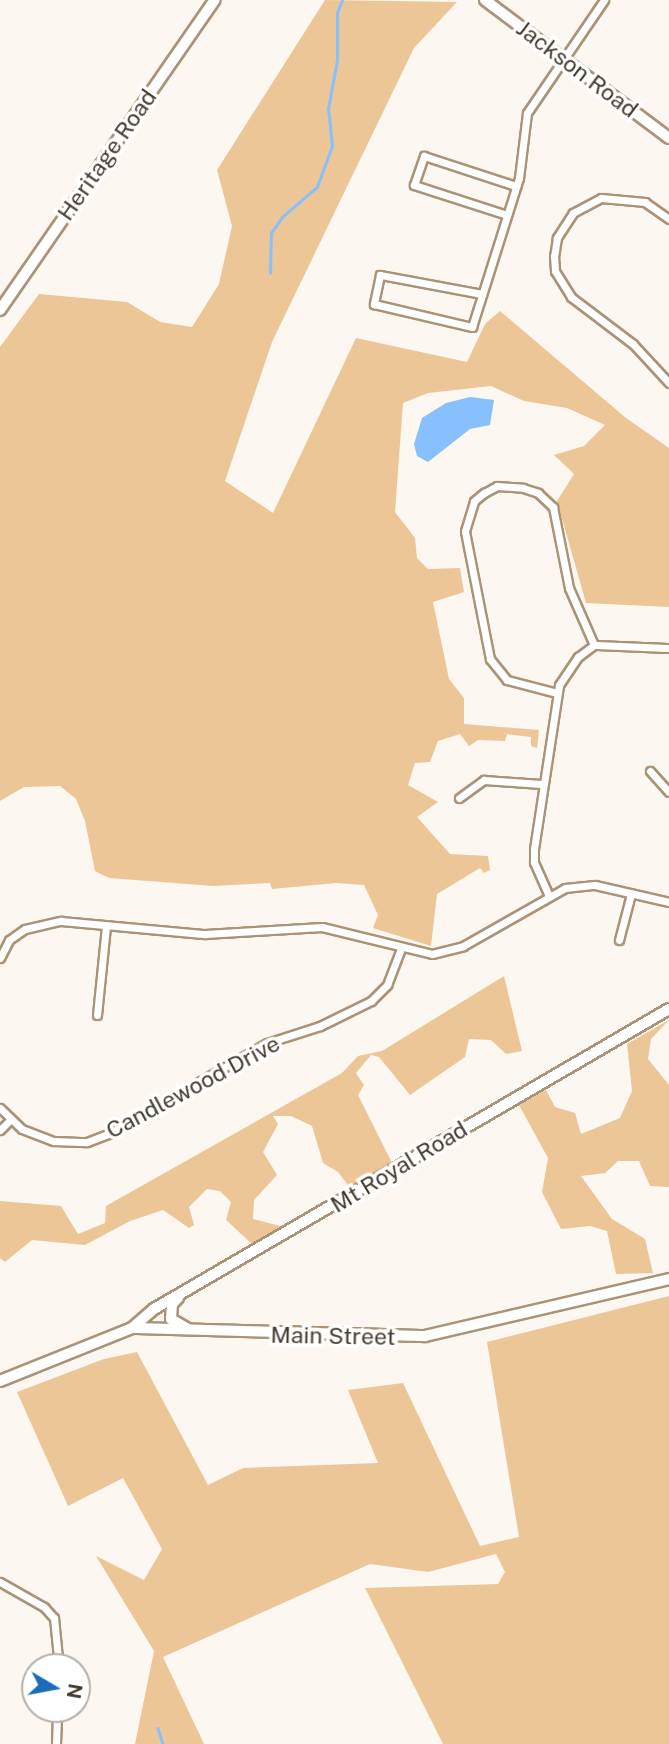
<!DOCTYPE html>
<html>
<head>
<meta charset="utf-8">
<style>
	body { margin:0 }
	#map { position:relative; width:669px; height:1744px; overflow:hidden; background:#fcf7f1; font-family:"Public Sans",sans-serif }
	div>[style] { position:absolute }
	.green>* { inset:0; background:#edc697 }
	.water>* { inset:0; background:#88bffd }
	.stream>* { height:2.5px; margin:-1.25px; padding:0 1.25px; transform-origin:1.25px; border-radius:1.25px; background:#88bffd }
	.roads { filter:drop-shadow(2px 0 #aa9377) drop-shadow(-2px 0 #aa9377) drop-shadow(0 2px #aa9377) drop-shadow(0 -2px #aa9377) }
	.street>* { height:7px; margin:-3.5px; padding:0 3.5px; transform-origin:3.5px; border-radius:3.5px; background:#fff }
	.secondary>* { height:10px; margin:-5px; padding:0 5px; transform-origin:5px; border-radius:5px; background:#fff }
	.primary>* { height:10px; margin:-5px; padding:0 5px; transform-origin:5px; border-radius:5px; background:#fff }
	span { translate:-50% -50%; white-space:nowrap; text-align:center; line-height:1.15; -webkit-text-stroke:7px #fff; paint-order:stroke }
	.street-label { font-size:23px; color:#443a2e }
	.north { position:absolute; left:21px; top:1653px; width:70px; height:70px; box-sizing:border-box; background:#fff; border:2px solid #b4b0ab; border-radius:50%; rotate:100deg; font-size:19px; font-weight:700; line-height:28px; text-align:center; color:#443a2e }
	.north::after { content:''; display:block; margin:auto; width:24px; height:32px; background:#1b6dbb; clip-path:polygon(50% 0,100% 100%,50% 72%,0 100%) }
</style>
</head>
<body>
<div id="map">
	<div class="green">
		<div style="clip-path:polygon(325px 0,457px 2px,414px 48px,272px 342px,225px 481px,273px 513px,356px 338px,467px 362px,485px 324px,500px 311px,626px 418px,669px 448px,669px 607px,586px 603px,557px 501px,574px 474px,554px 455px,584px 446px,605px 425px,567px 408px,524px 401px,491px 386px,428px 393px,403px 403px,395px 512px,415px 538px,417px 558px,428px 569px,460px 568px,464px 592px,433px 602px,449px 679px,464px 698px,464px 724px,539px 730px,537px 748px,531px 746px,531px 737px,507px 734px,505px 741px,478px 740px,469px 746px,460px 734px,438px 741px,430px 762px,415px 763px,408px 785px,438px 802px,417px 817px,450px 854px,488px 856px,490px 870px,484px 873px,480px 868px,437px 894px,431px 946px,373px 928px,378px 915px,364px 885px,336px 883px,272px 889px,270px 883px,213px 886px,109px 878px,95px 871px,85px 821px,76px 799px,60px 786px,24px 787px,0 801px,0 347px,39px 294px,127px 302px,160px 322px,192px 327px,219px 284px,232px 226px,217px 170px)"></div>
		<div style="clip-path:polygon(504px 976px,522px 1051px,506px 1054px,491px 1040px,469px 1039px,465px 1057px,410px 1095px,379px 1057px,371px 1055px,356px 1073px,364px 1085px,358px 1095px,392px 1163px,350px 1188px,338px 1172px,323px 1163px,312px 1126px,291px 1116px,273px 1116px,278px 1124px,263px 1152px,277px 1175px,254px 1200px,253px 1219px,284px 1227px,252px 1244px,226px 1220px,231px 1202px,220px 1191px,207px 1189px,189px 1207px,194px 1225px,189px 1228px,163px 1210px,130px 1221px,85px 1245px,32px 1240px,5px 1262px,0 1258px,0 1201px,61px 1206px,78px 1234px,105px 1223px,106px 1206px,342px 1073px,358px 1056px,382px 1051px)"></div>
		<div style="clip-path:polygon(669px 1020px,651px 1039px,648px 1059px,669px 1085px,669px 1187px,650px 1186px,639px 1161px,618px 1161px,605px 1173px,581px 1176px,612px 1219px,645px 1239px,653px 1273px,616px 1274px,607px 1231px,590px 1226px,561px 1229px,542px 1192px,548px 1158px,519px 1105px,546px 1090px,555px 1107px,575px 1113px,581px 1134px,620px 1118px,632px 1091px,627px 1044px)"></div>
		<div style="clip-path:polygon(669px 1296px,669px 1744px,443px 1744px,365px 1588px,498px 1584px,505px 1572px,496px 1554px,428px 1572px,370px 1564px,163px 1657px,204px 1744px,135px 1744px,154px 1651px,96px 1556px,144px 1580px,162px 1549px,123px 1478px,68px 1506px,17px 1392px,104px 1359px,137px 1352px,208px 1485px,243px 1468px,378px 1463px,348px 1390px,403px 1383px,480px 1546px,519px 1537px,487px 1342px)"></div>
	</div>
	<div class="water">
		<div style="clip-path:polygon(470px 397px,494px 400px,490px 425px,470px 429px,428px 462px,417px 456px,414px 444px,422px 418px,446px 403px)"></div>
	</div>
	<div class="stream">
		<div style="left:270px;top:273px;width:40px;rotate:-88.6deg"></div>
		<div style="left:271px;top:233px;width:19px;rotate:-55deg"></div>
		<div style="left:282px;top:217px;width:46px;rotate:-40.6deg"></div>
		<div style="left:317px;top:187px;width:44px;rotate:-69.9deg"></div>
		<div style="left:332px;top:146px;width:37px;rotate:-96deg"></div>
		<div style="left:328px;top:109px;width:50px;rotate:-79.6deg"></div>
		<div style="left:337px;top:60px;width:47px;rotate:-90deg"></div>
		<div style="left:337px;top:13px;width:14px;rotate:-69deg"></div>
		<div style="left:158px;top:1728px;width:17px;rotate:73deg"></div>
	</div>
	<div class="roads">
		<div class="street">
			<div style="left:507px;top:215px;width:98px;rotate:-162.1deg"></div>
			<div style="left:414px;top:185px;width:31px;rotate:-71deg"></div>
			<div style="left:424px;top:156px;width:97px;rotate:18.1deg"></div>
			<div style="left:669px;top:219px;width:29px;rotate:-145deg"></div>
			<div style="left:645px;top:202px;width:44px;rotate:-174.8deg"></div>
			<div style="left:601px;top:198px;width:32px;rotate:152deg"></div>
			<div style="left:573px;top:213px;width:30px;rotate:123deg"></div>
			<div style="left:557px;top:238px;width:18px;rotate:99deg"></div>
			<div style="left:554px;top:256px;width:15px;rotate:86deg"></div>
			<div style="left:555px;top:271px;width:31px;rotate:58deg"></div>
			<div style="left:571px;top:297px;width:78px;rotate:37.2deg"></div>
			<div style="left:633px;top:344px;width:53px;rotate:47.3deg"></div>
			<div style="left:482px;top:294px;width:104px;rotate:-169.4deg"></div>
			<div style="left:380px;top:275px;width:30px;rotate:102deg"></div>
			<div style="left:374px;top:304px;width:101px;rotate:13.2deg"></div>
			<div style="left:472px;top:327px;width:156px;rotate:-72.5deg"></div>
			<div style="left:519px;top:178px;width:65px;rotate:-83deg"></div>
			<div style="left:527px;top:113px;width:137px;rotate:-55.7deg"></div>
			<div style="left:557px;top:693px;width:52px;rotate:-165.4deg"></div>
			<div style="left:507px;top:680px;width:27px;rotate:-129deg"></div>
			<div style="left:490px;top:659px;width:130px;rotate:-101.1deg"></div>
			<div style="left:465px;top:531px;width:31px;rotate:-73deg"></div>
			<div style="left:474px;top:501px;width:13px;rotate:-39deg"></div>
			<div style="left:484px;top:493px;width:15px;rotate:-28deg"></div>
			<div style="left:497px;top:486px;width:26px;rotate:4deg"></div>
			<div style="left:523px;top:488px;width:16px;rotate:18deg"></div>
			<div style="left:538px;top:493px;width:21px;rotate:43deg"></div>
			<div style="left:553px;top:507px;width:83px;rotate:78.8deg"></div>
			<div style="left:569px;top:588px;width:62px;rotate:66.3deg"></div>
			<div style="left:650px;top:771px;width:28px;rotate:48deg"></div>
			<div style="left:459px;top:798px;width:31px;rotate:-36deg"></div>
			<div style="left:484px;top:780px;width:57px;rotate:4deg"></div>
			<div style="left:549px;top:896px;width:37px;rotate:-114deg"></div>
			<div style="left:534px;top:862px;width:13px;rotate:-90deg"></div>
			<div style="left:534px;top:849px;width:166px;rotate:-81.3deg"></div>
			<div style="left:559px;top:685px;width:34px;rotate:-56deg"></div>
			<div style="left:578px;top:657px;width:20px;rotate:-37deg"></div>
			<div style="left:594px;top:645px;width:75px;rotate:2.3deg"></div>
			<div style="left:619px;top:940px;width:48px;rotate:-75.4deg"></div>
			<div style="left:0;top:958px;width:20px;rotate:-63deg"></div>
			<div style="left:9px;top:940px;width:19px;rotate:-35deg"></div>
			<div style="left:25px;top:929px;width:37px;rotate:-13deg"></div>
			<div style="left:61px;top:921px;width:145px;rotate:5.2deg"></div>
			<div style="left:205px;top:934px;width:117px;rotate:-3.4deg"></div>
			<div style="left:322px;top:927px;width:113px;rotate:13.8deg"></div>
			<div style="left:432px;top:954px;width:32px;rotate:-14deg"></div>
			<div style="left:463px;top:946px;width:117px;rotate:-29.6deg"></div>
			<div style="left:565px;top:888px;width:30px;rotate:-6deg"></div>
			<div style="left:595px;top:885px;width:76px;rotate:12.9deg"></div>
			<div style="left:97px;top:1015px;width:89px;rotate:-84.2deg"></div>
			<div style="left:0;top:1108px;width:30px;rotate:44deg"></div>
			<div style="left:22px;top:1129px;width:34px;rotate:21deg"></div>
			<div style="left:54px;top:1141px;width:33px;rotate:2deg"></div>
			<div style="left:87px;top:1142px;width:22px;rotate:-21deg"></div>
			<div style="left:108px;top:1134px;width:183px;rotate:-29.8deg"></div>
			<div style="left:267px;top:1043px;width:56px;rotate:-17.8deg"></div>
			<div style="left:320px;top:1026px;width:57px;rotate:-26.1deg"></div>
			<div style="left:371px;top:1001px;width:23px;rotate:-45deg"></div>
			<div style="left:387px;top:985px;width:39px;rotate:-69deg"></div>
			<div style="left:0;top:1130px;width:14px;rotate:-45deg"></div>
			<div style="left:0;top:1582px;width:51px;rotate:29.6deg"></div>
			<div style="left:44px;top:1607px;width:15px;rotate:48deg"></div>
			<div style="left:54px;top:1618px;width:49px;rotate:84.2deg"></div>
			<div style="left:56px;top:1744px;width:35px;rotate:-88deg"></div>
		</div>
		<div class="secondary">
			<div style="left:485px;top:0;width:230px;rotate:36.9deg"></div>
			<div style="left:0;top:310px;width:377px;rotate:-55.3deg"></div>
		</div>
		<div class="primary">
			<div style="left:178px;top:1298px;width:8px;rotate:135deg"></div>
			<div style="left:172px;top:1304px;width:15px;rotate:94deg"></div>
			<div style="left:171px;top:1319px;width:20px;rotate:30deg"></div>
			<div style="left:132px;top:1328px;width:29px;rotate:-41deg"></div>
			<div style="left:154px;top:1309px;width:596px;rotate:-30.22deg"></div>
			<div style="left:0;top:1381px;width:142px;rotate:-21.9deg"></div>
			<div style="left:132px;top:1328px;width:293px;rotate:1.6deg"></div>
			<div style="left:425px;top:1336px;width:251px;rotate:-13.1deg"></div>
		</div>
	</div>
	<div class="street-label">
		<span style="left:577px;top:69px;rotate:37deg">Jackson Road</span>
		<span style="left:107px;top:155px;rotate:-55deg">Heritage Road</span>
		<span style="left:193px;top:1087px;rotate:-28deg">Candlewood Drive</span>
		<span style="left:399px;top:1167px;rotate:-31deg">Mt Royal Road</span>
		<span style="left:333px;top:1336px;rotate:1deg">Main Street</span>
	</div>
	<div class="north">N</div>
</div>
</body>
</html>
